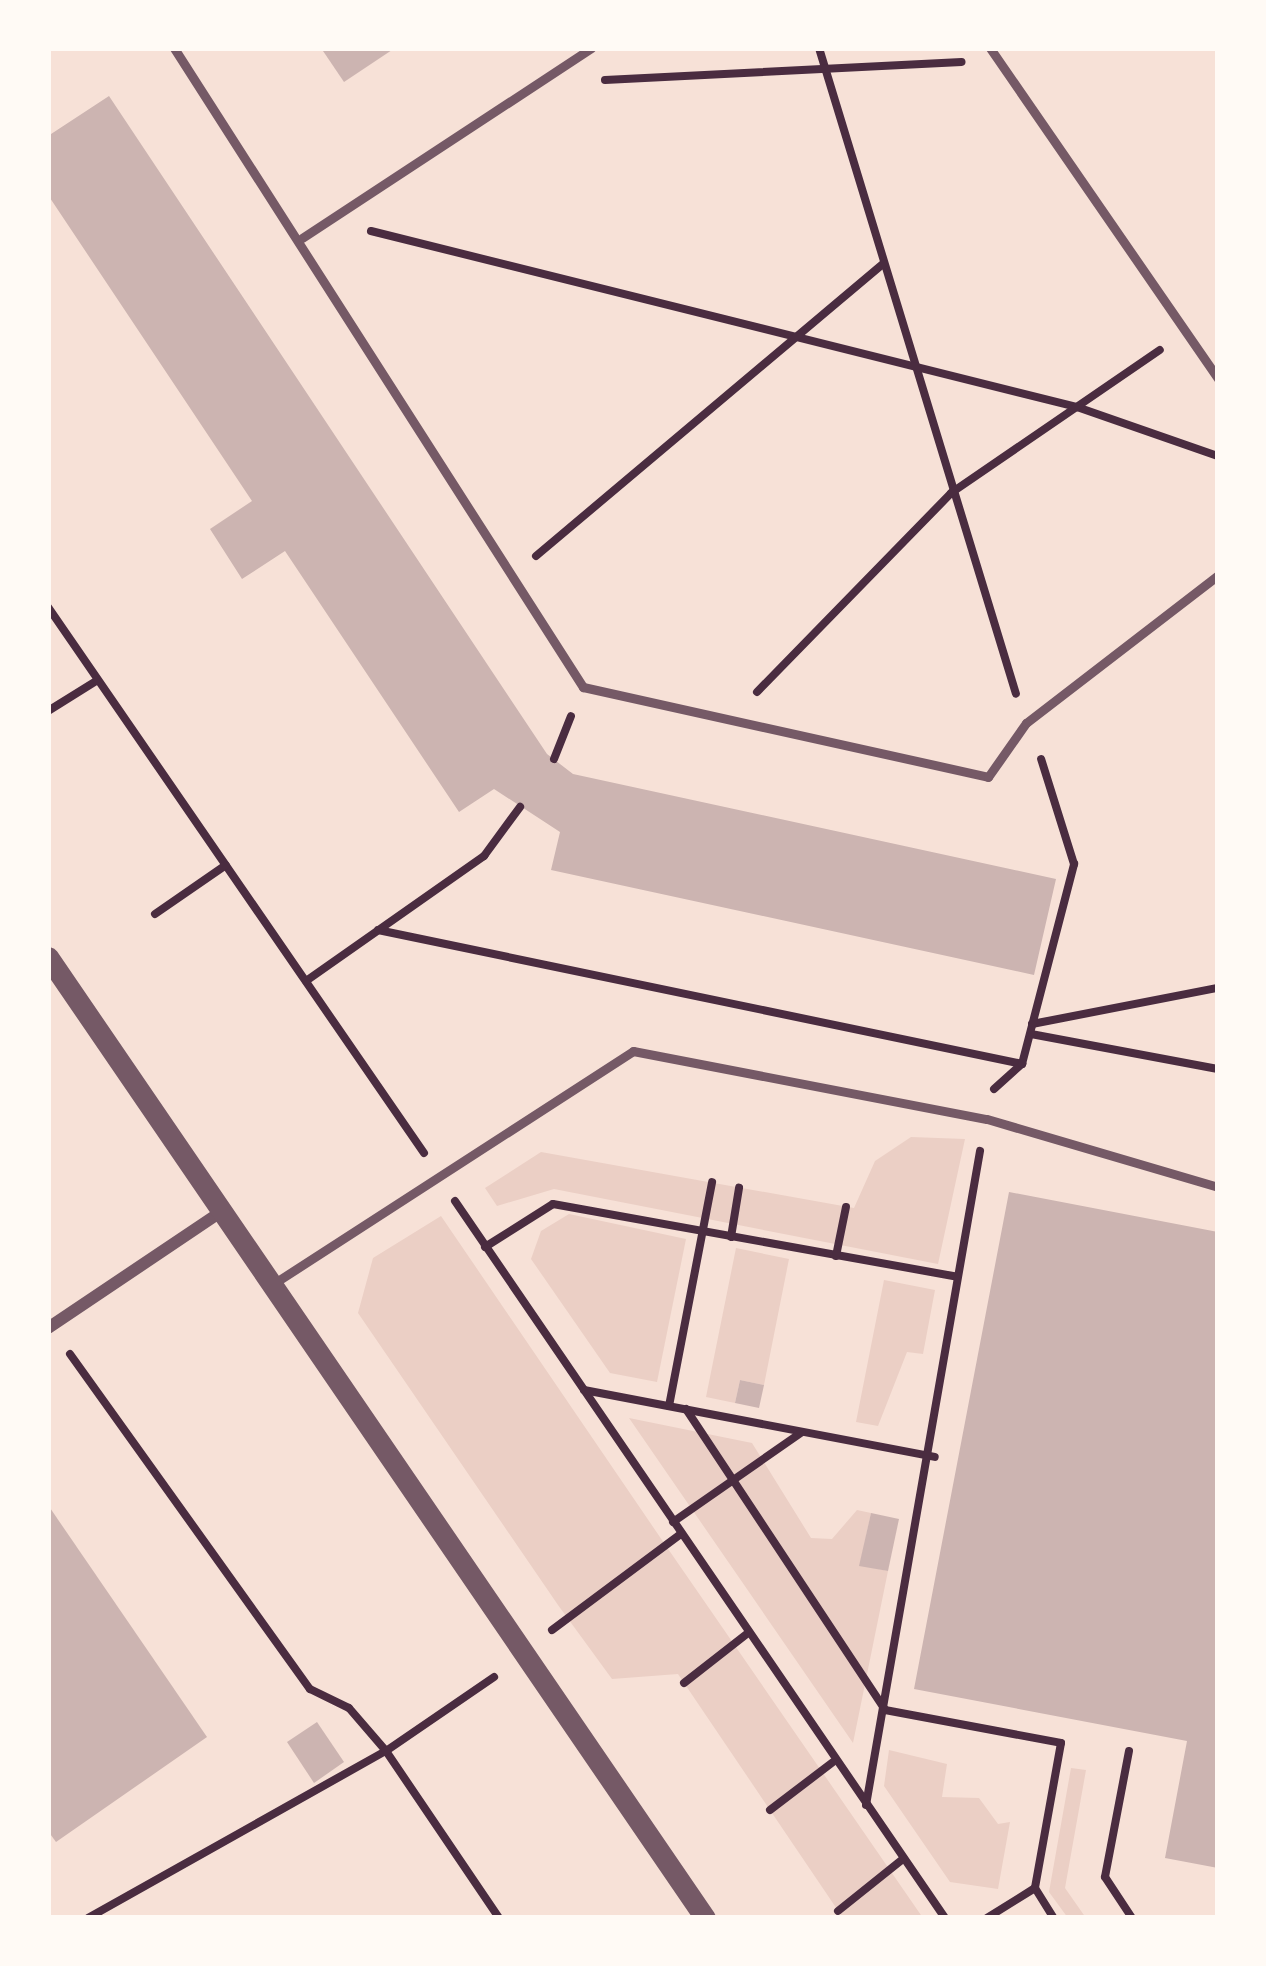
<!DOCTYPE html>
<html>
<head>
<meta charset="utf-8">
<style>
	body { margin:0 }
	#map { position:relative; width:1266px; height:1966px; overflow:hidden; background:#f7e1d7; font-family:Inter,sans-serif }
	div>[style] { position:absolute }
	.green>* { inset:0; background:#ebcfc5 }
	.building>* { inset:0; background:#ccb4b1 }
	.path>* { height:8px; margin:-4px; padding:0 4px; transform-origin:4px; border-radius:4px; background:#4a2c40 }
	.service>* { height:9px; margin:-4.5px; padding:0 4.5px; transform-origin:4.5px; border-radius:4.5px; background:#755966 }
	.minor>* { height:12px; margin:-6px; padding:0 6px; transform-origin:6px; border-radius:6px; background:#755966 }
	.tertiary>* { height:21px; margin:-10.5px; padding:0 10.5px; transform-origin:10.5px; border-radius:10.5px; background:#755966 }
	span { translate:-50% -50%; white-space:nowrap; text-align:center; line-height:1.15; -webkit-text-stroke:10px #fffaf5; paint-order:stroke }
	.frame { position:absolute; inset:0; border:51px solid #fffaf5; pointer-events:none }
</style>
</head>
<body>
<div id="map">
	<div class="green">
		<div style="clip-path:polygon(911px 1137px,965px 1139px,938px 1264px,554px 1189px,497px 1206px,485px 1188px,541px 1152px,854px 1208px,875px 1161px)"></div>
		<div style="clip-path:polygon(569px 1214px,686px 1239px,657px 1382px,610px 1373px,531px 1259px,541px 1231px)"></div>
		<div style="clip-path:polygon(441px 1216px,664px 1543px,923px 1918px,843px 1918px,678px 1674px,612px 1679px,558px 1605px,358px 1313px,373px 1258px)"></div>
		<div style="clip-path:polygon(736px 1248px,789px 1259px,764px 1385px,740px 1380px,735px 1403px,706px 1397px)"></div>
		<div style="clip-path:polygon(884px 1280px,935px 1290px,923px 1354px,907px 1352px,878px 1426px,856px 1422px)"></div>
		<div style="clip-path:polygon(629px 1418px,752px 1443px,811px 1538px,832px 1539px,857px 1510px,871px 1513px,860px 1565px,888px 1571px,853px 1743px)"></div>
		<div style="clip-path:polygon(889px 1750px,947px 1764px,942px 1797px,979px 1798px,998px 1824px,1010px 1822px,998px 1889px,950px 1882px,884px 1786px)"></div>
		<div style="clip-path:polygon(1071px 1768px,1086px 1770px,1065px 1888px,1086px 1918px,1068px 1918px,1049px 1892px)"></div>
	</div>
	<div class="building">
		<div style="clip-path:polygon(321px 48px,395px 48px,344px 82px)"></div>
		<div style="clip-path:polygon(109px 96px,547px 754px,573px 774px,1056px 879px,1034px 975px,551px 870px,560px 832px,494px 789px,459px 812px,285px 551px,242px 579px,210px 529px,252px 501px,48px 195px,48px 136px)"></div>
		<div style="clip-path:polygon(1009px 1192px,1218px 1232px,1218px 1868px,1165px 1858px,1187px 1741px,914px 1689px)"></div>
		<div style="clip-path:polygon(740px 1380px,764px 1385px,759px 1408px,735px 1403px)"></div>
		<div style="clip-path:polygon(48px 1505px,207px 1737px,56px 1842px,48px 1831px)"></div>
		<div style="clip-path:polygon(871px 1513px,899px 1519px,888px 1571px,859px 1566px)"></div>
		<div style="clip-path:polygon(317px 1722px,344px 1762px,314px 1783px,287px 1742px)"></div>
	</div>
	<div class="path">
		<div style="left:819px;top:48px;width:675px;rotate:73.04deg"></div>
		<div style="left:605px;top:80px;width:357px;rotate:-2.9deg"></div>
		<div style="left:371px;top:231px;width:728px;rotate:14deg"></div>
		<div style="left:1077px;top:407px;width:149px;rotate:19.2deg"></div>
		<div style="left:536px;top:556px;width:454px;rotate:-40.1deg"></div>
		<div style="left:48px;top:607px;width:663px;rotate:55.45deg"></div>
		<div style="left:757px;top:692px;width:278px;rotate:-45.7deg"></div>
		<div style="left:951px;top:493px;width:253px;rotate:-34.4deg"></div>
		<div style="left:48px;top:711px;width:57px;rotate:-32deg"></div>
		<div style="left:554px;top:759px;width:46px;rotate:-68.4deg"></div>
		<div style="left:155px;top:914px;width:86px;rotate:-34.6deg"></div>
		<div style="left:378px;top:930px;width:658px;rotate:11.75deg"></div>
		<div style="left:306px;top:981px;width:218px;rotate:-35.1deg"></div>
		<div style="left:484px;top:856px;width:61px;rotate:-53.7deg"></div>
		<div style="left:1032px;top:1024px;width:189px;rotate:-11deg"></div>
		<div style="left:1031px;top:1034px;width:190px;rotate:10.6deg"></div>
		<div style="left:994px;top:1089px;width:38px;rotate:-42deg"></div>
		<div style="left:1022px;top:1064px;width:207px;rotate:-75.4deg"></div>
		<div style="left:1074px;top:864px;width:110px;rotate:-107.4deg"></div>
		<div style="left:455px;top:1201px;width:868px;rotate:55.65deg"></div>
		<div style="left:731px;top:1237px;width:50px;rotate:-80.7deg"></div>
		<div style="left:485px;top:1247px;width:80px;rotate:-32.3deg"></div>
		<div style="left:553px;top:1204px;width:408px;rotate:10.2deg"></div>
		<div style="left:836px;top:1256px;width:50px;rotate:-78.5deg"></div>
		<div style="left:70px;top:1354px;width:412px;rotate:54.4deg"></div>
		<div style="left:310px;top:1689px;width:43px;rotate:26deg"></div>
		<div style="left:349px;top:1708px;width:57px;rotate:49.3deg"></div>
		<div style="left:386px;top:1751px;width:202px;rotate:55.9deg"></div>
		<div style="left:584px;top:1390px;width:357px;rotate:10.8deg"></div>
		<div style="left:669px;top:1406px;width:228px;rotate:-79.1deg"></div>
		<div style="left:686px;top:1409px;width:361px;rotate:56.5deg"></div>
		<div style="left:885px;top:1710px;width:179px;rotate:10.6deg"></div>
		<div style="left:1061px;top:1743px;width:147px;rotate:100.2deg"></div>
		<div style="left:1035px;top:1888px;width:57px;rotate:148deg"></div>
		<div style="left:673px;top:1522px;width:157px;rotate:-34.9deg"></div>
		<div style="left:552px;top:1630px;width:161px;rotate:-36.7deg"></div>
		<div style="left:684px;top:1683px;width:81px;rotate:-38deg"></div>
		<div style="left:1129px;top:1751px;width:128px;rotate:100.8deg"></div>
		<div style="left:1105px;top:1877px;width:49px;rotate:56.6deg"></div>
		<div style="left:866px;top:1805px;width:664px;rotate:-80.11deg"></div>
		<div style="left:770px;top:1810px;width:79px;rotate:-37.3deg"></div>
		<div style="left:1035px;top:1888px;width:36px;rotate:58deg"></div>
		<div style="left:838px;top:1911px;width:83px;rotate:-38.7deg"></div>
		<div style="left:88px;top:1918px;width:342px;rotate:-29.3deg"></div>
		<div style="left:386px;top:1751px;width:131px;rotate:-34.4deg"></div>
	</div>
	<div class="service">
		<div style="left:174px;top:48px;width:759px;rotate:57.38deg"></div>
		<div style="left:583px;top:687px;width:415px;rotate:12.5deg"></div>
		<div style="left:988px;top:777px;width:66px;rotate:-54.9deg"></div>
		<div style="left:1026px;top:723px;width:242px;rotate:-37.6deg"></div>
		<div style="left:990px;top:48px;width:402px;rotate:55.4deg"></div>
		<div style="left:302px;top:238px;width:346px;rotate:-33.3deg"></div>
		<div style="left:273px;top:1284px;width:429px;rotate:-32.9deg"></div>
		<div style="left:633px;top:1051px;width:360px;rotate:10.9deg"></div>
		<div style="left:987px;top:1119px;width:241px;rotate:16.4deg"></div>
	</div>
	<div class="minor">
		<div style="left:48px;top:1328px;width:210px;rotate:-33.9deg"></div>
	</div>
	<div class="tertiary">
		<div style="left:48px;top:957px;width:1164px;rotate:55.64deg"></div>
	</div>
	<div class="frame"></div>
</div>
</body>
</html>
